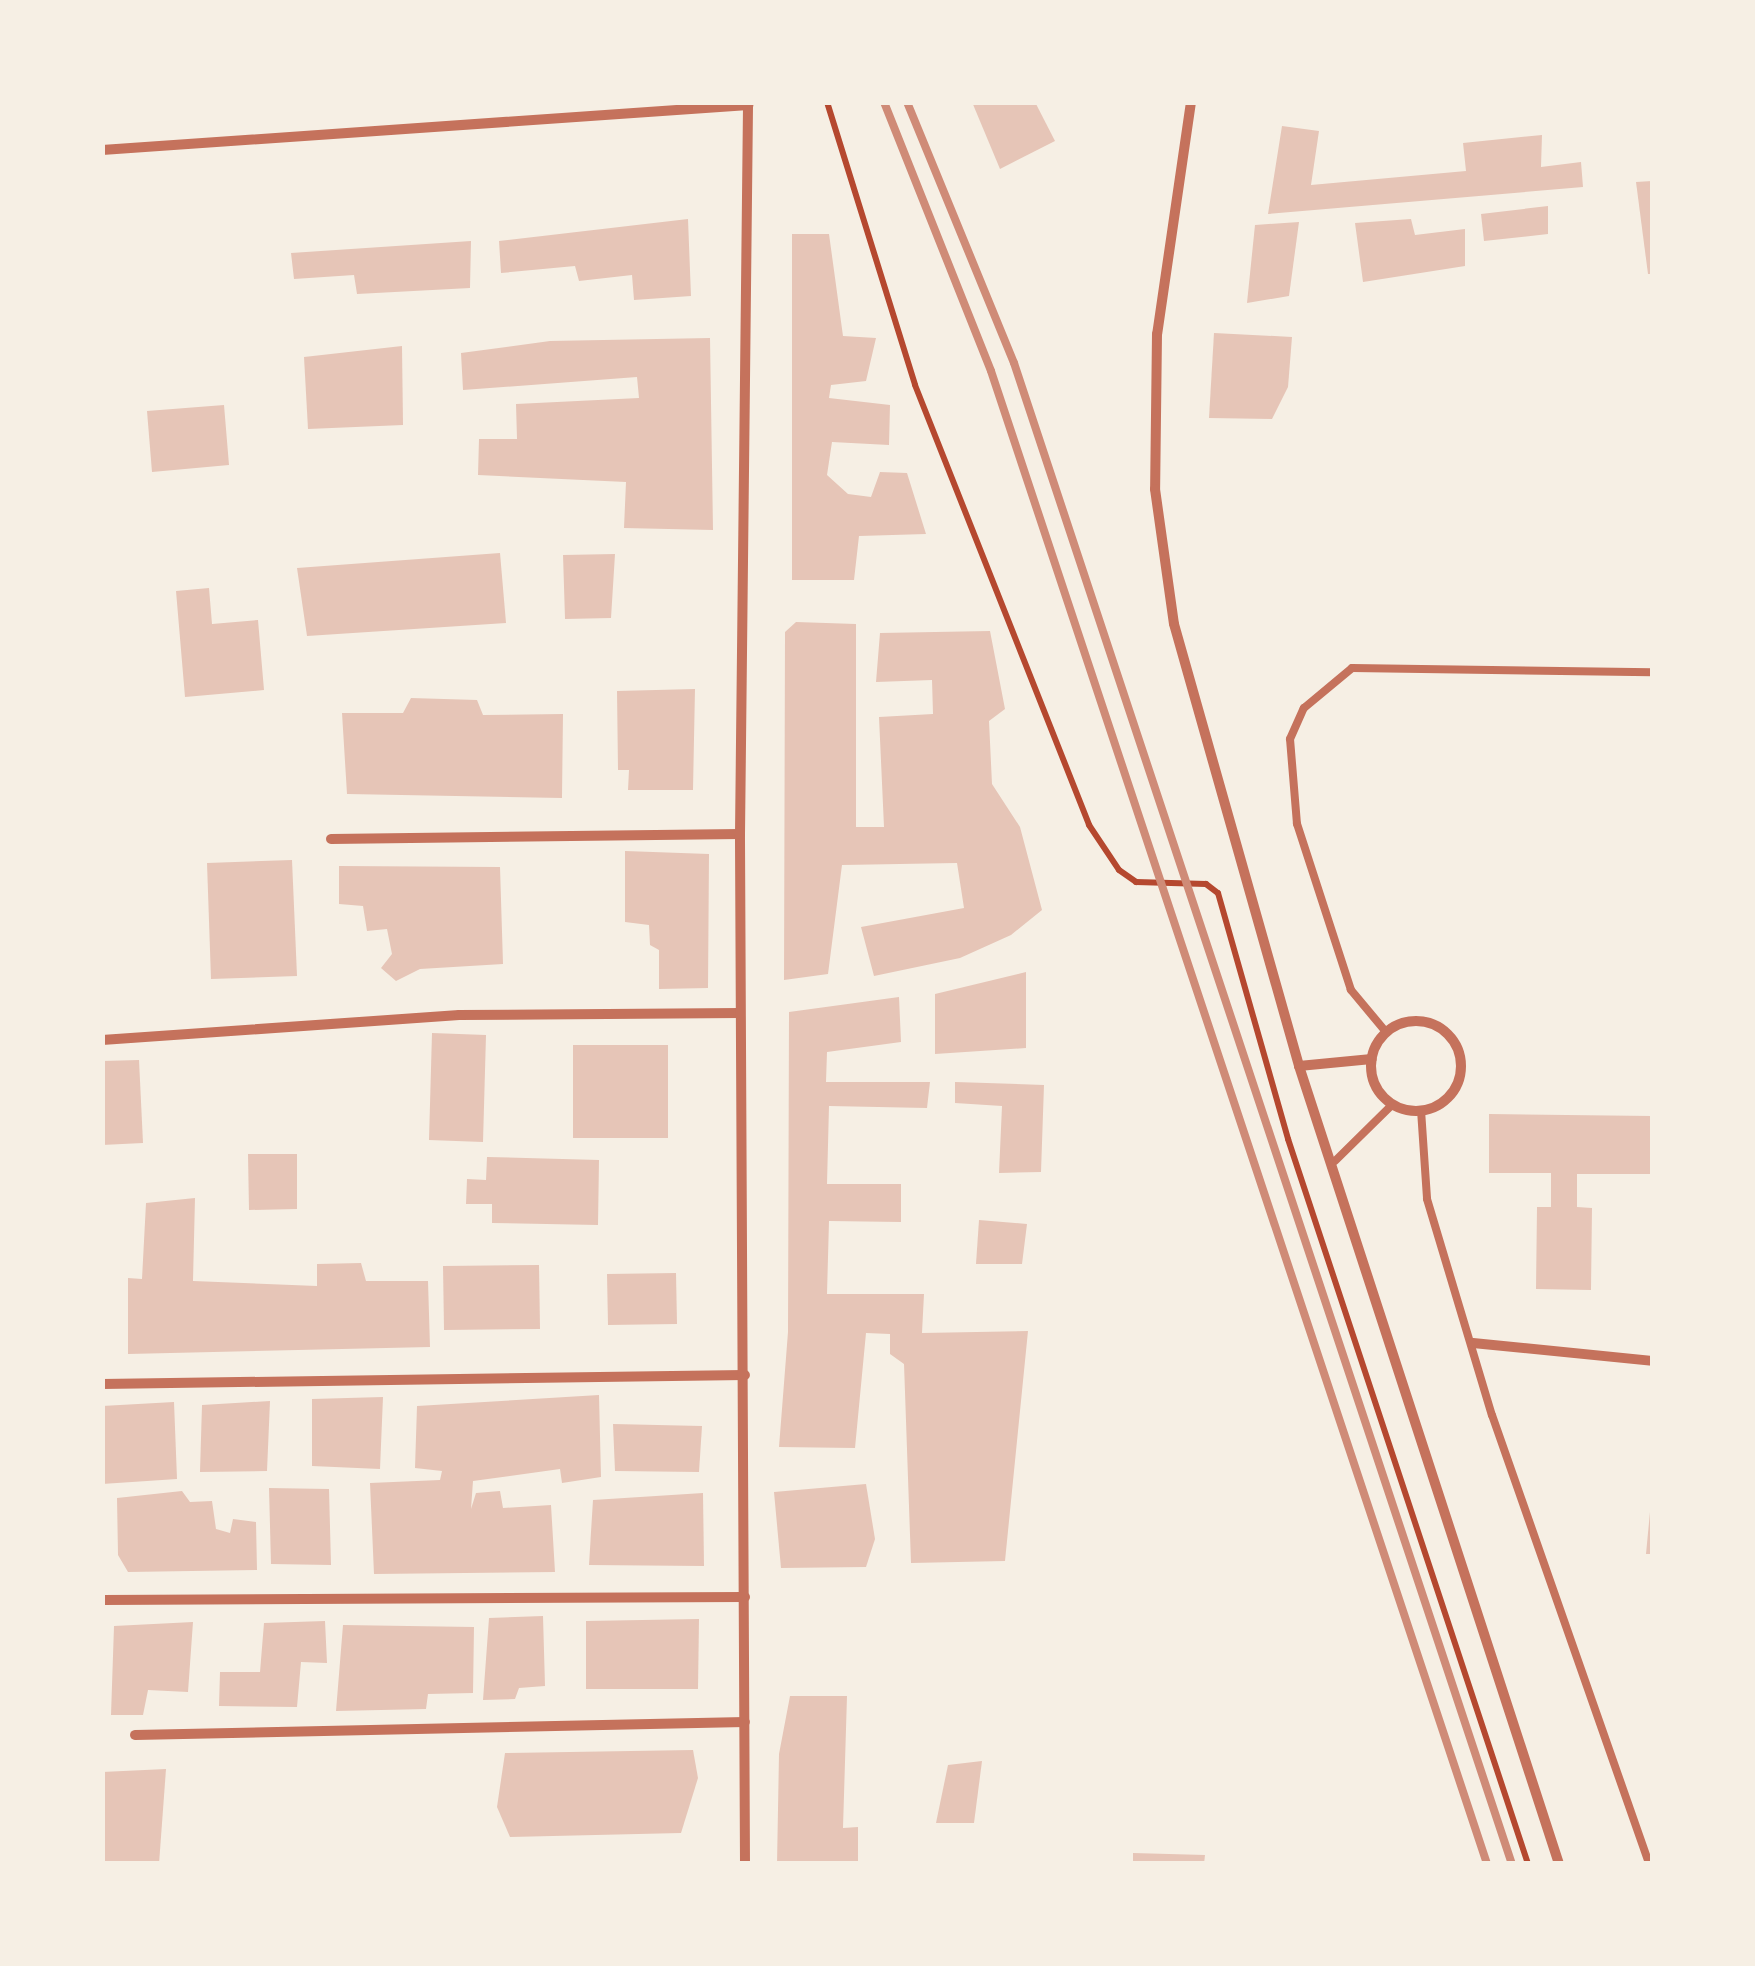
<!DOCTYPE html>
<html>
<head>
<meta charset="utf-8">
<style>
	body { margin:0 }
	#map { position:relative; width:1755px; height:1966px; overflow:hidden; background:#f6efe4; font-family:Inter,sans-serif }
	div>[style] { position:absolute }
	.building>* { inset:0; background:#e6c5b7 }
	.path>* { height:6px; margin:-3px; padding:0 3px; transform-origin:3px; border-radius:3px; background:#b5482f }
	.service>* { height:8px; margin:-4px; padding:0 4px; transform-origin:4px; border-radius:4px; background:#c5725c }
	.minor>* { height:10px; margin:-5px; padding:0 5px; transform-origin:5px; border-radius:5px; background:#c5725c }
	.minor>.ring { margin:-5px; padding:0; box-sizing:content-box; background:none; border:10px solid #c5725c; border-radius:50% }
	.rail>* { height:8px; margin:-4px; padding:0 4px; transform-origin:4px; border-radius:4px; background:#cf8b77 }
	span { translate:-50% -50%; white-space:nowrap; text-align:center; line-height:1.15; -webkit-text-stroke:9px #f6efe4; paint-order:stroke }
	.frame { position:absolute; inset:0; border:105px solid #f6efe4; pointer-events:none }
</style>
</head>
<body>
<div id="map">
	<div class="building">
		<div style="clip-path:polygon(972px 102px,1035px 102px,1055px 141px,1000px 169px)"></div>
		<div style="clip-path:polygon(1282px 126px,1319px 131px,1311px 185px,1466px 171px,1463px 143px,1542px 135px,1541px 167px,1581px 162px,1583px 187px,1268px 214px)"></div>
		<div style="clip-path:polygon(1652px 181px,1652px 274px,1648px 274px,1636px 182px)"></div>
		<div style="clip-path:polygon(1548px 206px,1548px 234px,1484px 241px,1481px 214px)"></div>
		<div style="clip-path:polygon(688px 219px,691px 296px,634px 300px,632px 275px,579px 281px,575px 266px,501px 273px,499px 241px)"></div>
		<div style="clip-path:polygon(1411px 219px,1415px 235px,1465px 229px,1465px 266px,1363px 282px,1355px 223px)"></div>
		<div style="clip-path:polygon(1299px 222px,1289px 296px,1247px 303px,1255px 225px)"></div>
		<div style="clip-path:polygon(792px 234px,829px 234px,843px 336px,876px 338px,866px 381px,831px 385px,829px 398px,890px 405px,889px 445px,832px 442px,827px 475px,848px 494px,871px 497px,880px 472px,907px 473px,926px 534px,859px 536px,854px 580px,792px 580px)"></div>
		<div style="clip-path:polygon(471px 241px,470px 288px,357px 294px,354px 275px,294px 279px,291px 253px)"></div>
		<div style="clip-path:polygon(1214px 333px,1292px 337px,1288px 387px,1272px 419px,1209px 418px)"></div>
		<div style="clip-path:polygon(710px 338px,713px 530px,624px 528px,626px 482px,478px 475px,479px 439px,517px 439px,516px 404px,639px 398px,637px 377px,463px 390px,461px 353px,550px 341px)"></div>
		<div style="clip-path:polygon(402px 346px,403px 425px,308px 429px,304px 357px)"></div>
		<div style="clip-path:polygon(224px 405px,229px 465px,152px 472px,147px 411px)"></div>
		<div style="clip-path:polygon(500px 553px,506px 623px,307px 636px,297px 568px)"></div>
		<div style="clip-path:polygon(615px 554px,611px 618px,565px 619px,563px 555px)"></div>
		<div style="clip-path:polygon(209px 588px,212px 624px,258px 620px,264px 690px,185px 697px,176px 591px)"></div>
		<div style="clip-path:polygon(796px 622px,856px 624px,856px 827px,884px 827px,879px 717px,933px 714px,932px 680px,876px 682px,880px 633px,990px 631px,1005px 709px,989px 721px,992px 784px,1020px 827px,1042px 910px,1011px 935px,960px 958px,874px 976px,861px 927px,964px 908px,957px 863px,842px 865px,828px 974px,784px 980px,785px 632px)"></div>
		<div style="clip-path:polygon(695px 689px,693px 790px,628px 790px,629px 770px,618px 770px,617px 691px)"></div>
		<div style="clip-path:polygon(411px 698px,477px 700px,483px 715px,563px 714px,562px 798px,347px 794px,342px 713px,403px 713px)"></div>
		<div style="clip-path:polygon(625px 851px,709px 854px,708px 988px,659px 989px,659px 950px,650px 945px,649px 925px,625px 922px)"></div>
		<div style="clip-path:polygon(292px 860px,297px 976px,211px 979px,207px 863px)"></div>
		<div style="clip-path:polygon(339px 866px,500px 867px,503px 964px,420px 969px,396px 981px,381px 968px,392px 954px,387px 929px,367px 931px,363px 906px,339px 904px)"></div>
		<div style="clip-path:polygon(1026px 972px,1026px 1048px,935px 1054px,935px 994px)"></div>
		<div style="clip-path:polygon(899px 997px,901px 1042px,827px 1052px,826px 1082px,930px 1082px,927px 1108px,829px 1106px,827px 1184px,901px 1184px,901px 1222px,829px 1221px,827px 1294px,924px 1294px,922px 1333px,1028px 1331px,1005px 1561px,911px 1563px,904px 1364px,890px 1354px,890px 1334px,866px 1333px,855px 1448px,779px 1447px,788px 1332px,789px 1012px)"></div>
		<div style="clip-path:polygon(432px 1033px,486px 1035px,483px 1142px,429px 1140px)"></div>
		<div style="clip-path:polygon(573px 1045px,668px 1045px,668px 1138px,573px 1138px)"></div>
		<div style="clip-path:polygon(139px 1060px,143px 1143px,102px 1145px,102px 1061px)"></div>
		<div style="clip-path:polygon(955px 1082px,1044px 1085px,1041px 1172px,999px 1173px,1002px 1106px,955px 1103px)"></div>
		<div style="clip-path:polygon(1489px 1114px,1652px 1116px,1652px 1174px,1577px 1174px,1577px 1207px,1592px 1208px,1591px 1290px,1536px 1289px,1537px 1207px,1551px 1207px,1551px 1173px,1489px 1173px)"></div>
		<div style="clip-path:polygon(248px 1154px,297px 1154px,297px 1209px,249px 1210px)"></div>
		<div style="clip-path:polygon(487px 1157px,599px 1160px,598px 1225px,492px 1223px,492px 1204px,466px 1204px,467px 1179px,486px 1180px)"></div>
		<div style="clip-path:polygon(195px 1198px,193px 1281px,317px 1286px,317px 1264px,361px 1263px,366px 1281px,428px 1281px,430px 1347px,128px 1354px,128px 1278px,142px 1279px,146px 1203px)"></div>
		<div style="clip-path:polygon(979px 1220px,1027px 1224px,1022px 1264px,976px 1264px)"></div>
		<div style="clip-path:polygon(539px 1265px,540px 1329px,444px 1330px,443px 1266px)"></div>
		<div style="clip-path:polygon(676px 1273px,677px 1324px,608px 1325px,607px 1274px)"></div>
		<div style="clip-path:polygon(599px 1395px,601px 1477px,562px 1483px,560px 1469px,473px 1481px,471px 1509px,476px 1493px,500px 1491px,503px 1508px,551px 1505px,555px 1572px,374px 1574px,370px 1483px,440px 1480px,442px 1471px,415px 1468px,417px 1406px)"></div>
		<div style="clip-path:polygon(383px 1397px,380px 1469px,312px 1466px,312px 1399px)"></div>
		<div style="clip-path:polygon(270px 1401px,267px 1471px,200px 1472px,202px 1405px)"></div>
		<div style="clip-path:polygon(174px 1402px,177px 1479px,102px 1484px,102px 1406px)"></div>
		<div style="clip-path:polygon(613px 1424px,702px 1426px,699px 1472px,615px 1471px)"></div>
		<div style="clip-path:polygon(866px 1484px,875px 1539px,866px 1567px,781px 1568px,774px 1492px)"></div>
		<div style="clip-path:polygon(269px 1488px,329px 1489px,331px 1565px,271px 1564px)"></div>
		<div style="clip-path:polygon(182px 1491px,190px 1502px,212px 1501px,216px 1529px,230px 1533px,233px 1519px,256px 1522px,257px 1570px,128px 1572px,118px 1555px,117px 1498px)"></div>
		<div style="clip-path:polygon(703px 1493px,704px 1566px,589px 1565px,593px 1500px)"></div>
		<div style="clip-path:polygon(1650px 1512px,1652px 1512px,1652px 1554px,1646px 1554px)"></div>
		<div style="clip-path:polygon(543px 1616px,545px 1686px,519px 1688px,515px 1699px,483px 1700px,489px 1618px)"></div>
		<div style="clip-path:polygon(699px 1619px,698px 1689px,586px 1689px,586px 1621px)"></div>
		<div style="clip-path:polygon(325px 1621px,327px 1663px,301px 1662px,297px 1707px,219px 1706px,220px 1672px,260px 1672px,264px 1623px)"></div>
		<div style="clip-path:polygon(193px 1622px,188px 1692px,148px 1690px,143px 1715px,111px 1715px,114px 1626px)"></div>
		<div style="clip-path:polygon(343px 1625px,474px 1627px,473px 1693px,428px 1694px,426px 1709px,336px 1711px)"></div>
		<div style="clip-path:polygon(790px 1696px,847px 1696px,843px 1828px,858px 1827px,858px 1863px,777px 1864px,779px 1754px)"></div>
		<div style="clip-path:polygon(693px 1750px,698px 1778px,681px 1833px,510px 1837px,497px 1807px,505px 1753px)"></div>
		<div style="clip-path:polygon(982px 1761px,974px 1823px,936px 1823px,948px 1765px)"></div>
		<div style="clip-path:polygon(166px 1769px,159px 1864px,102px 1864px,102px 1772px)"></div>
		<div style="clip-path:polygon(1133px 1853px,1205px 1855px,1204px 1864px,1133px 1864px)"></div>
	</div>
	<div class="path">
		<div style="left:827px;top:102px;width:296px;rotate:72.7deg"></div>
		<div style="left:915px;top:385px;width:473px;rotate:68.4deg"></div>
		<div style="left:1089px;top:825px;width:54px;rotate:56.3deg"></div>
		<div style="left:1119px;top:870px;width:21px;rotate:35deg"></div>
		<div style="left:1136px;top:882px;width:70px;rotate:1.6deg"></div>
		<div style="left:1206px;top:884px;width:15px;rotate:37deg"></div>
		<div style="left:1218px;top:893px;width:256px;rotate:74.1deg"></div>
		<div style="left:1288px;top:1139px;width:764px;rotate:71.68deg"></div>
	</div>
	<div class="service">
		<div style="left:1386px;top:1032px;width:55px;rotate:-129.8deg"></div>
		<div style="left:1351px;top:990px;width:175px;rotate:-108deg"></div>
		<div style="left:1297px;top:824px;width:85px;rotate:-94.7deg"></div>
		<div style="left:1290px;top:739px;width:34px;rotate:-66deg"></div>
		<div style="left:1304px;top:708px;width:62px;rotate:-39.8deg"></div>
		<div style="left:1352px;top:668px;width:300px;rotate:0.8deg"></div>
		<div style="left:1421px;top:1110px;width:89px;rotate:86.1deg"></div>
		<div style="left:1427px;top:1199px;width:226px;rotate:73.3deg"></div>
		<div style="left:1492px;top:1415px;width:476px;rotate:70.7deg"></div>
		<div style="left:1335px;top:1161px;width:81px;rotate:-44.5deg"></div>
	</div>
	<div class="minor">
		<div style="left:1191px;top:102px;width:234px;rotate:98.3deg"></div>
		<div style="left:1157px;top:334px;width:155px;rotate:90.7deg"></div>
		<div style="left:1155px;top:489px;width:136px;rotate:82deg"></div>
		<div style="left:1174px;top:624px;width:459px;rotate:74.2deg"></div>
		<div style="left:1299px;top:1066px;width:839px;rotate:71.95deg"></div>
		<div style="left:102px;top:150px;width:648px;rotate:-3.98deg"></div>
		<div style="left:331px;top:839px;width:409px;rotate:-0.7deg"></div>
		<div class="ring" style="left:1371px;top:1021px;width:80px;height:80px"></div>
		<div style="left:102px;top:1040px;width:358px;rotate:-4deg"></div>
		<div style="left:459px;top:1015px;width:281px;rotate:-0.4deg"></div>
		<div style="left:1299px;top:1066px;width:73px;rotate:-5.5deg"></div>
		<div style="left:1473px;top:1343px;width:180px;rotate:5.7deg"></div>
		<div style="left:102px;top:1384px;width:643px;rotate:-0.8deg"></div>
		<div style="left:102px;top:1600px;width:643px;rotate:-0.27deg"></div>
		<div style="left:135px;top:1735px;width:610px;rotate:-1.22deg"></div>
		<div style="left:745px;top:1864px;width:1030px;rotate:-90.28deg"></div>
		<div style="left:740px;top:834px;width:732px;rotate:-89.37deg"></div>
	</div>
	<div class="rail">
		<div style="left:884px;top:102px;width:289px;rotate:68.3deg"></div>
		<div style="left:991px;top:371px;width:1573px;rotate:71.62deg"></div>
		<div style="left:907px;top:102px;width:282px;rotate:67.7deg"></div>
		<div style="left:1014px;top:363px;width:1581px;rotate:71.65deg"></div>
	</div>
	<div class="frame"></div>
</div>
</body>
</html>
